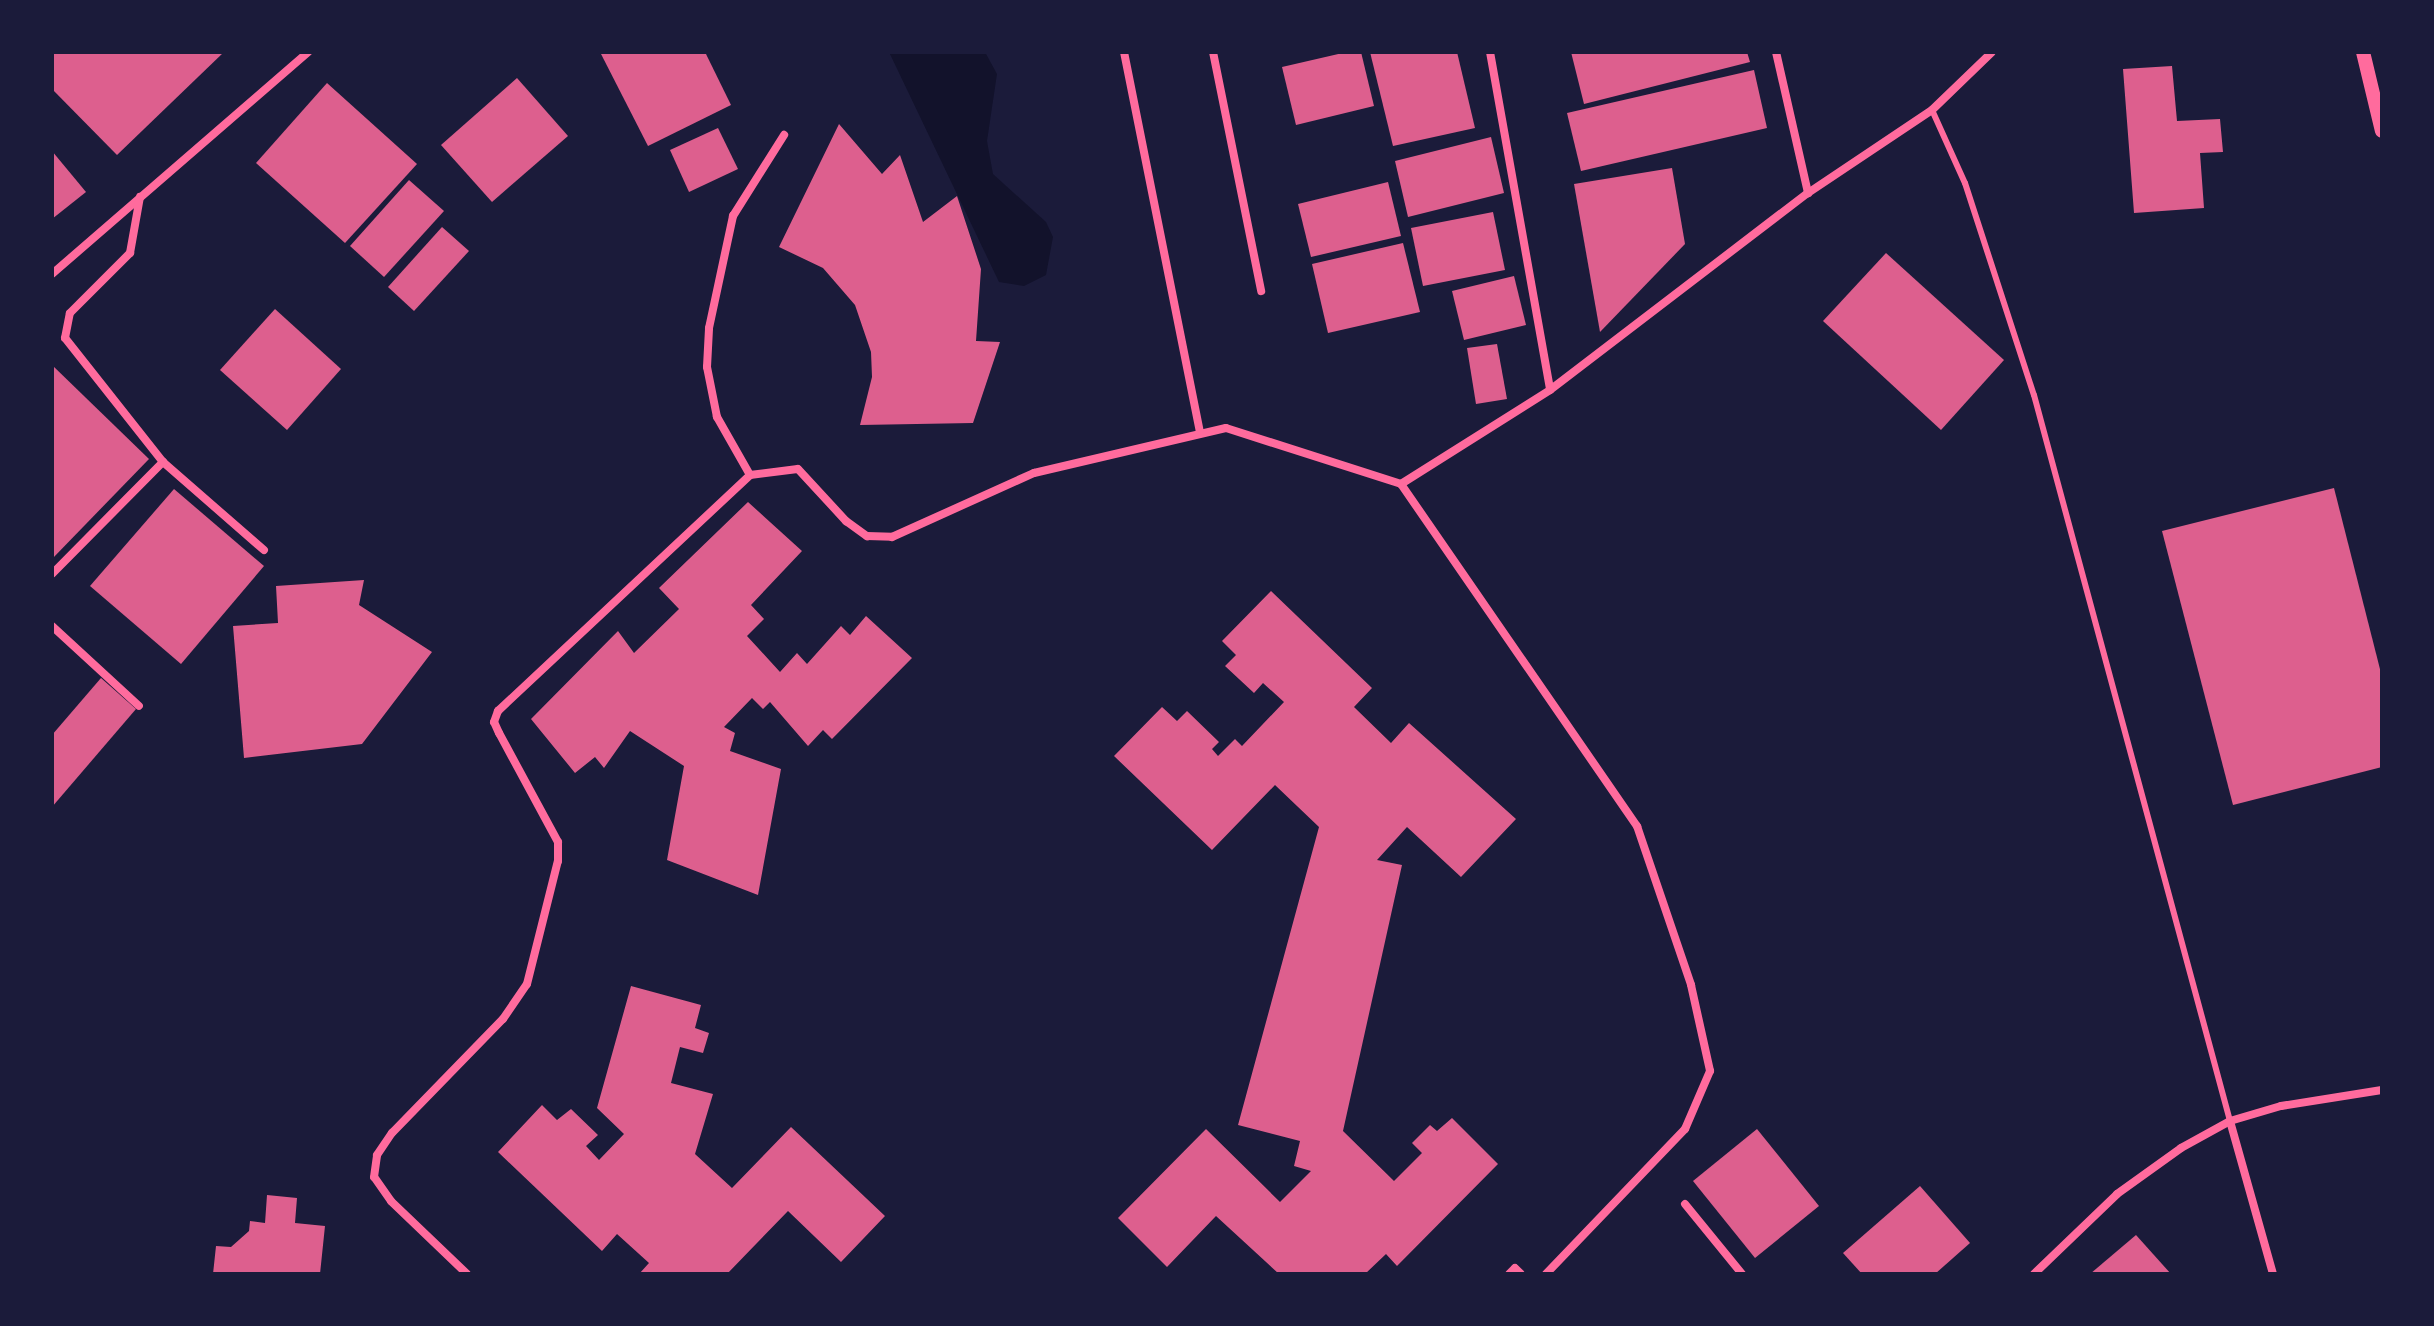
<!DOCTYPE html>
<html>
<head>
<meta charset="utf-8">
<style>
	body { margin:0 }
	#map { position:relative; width:2434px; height:1326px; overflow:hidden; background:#1b1b3a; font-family:"PT Sans Narrow",sans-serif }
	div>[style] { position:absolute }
	.water>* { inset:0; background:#12122b }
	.building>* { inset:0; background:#dd5f8e }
	.service>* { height:6px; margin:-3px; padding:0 3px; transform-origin:3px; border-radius:3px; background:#ff6b9d }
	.minor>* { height:8px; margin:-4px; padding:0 4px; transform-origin:4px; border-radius:4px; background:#ff6b9d }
	.tertiary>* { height:14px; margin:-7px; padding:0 7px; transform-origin:7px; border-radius:7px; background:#ff6b9d }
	span { translate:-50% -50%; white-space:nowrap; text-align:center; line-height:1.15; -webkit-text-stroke:7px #1b1b3a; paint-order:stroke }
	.frame { position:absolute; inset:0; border:54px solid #1b1b3a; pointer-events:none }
</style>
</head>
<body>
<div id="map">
	<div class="water">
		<div style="clip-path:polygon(889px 52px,985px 52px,997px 74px,987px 141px,993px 174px,1046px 222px,1053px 237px,1046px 275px,1024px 286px,999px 282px)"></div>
	</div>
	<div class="building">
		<div style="clip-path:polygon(52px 52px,224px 52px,117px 155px,52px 89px)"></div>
		<div style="clip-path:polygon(600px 52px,705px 52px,731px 105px,648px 146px)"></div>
		<div style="clip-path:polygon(1347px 52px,1361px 52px,1374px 106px,1296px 125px,1282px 67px)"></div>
		<div style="clip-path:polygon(1370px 52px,1457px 52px,1475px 128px,1393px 146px)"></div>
		<div style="clip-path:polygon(1571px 52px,1747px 52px,1750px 62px,1584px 104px)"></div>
		<div style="clip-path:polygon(2172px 66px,2177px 121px,2220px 119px,2223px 152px,2200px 153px,2204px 208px,2134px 213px,2123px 69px)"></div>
		<div style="clip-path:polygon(1754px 70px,1767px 128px,1581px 171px,1567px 113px)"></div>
		<div style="clip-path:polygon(517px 78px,568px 136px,492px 202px,441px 145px)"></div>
		<div style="clip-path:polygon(327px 83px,417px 164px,345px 243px,256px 163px)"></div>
		<div style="clip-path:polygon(839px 124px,882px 174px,900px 155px,923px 222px,957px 196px,981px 269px,976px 341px,1000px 342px,973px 423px,860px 425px,872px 377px,871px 352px,855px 305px,823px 268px,779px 247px)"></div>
		<div style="clip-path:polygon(718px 128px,738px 169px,689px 192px,670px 150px)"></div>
		<div style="clip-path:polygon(1491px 137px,1504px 193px,1408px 217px,1395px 161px)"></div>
		<div style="clip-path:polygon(52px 151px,86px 192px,52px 219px)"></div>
		<div style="clip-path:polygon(1672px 168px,1685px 244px,1600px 332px,1574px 184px)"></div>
		<div style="clip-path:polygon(409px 180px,444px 211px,384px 277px,350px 246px)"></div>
		<div style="clip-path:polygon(1388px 182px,1401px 236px,1311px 257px,1298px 204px)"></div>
		<div style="clip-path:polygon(1493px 212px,1505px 270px,1423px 286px,1411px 228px)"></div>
		<div style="clip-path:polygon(442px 227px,469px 251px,414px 311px,388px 287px)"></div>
		<div style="clip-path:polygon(1403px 243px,1420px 312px,1328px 333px,1312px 264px)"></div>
		<div style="clip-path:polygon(1886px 253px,2004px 360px,1941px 430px,1823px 321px)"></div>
		<div style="clip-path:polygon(1514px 276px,1526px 325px,1464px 340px,1452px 291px)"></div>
		<div style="clip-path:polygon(275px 309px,341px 369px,287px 430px,220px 370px)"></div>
		<div style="clip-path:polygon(1497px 344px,1507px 399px,1476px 404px,1467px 348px)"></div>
		<div style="clip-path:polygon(52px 365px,149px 459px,52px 559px)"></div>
		<div style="clip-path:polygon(2334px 488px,2382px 677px,2382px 767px,2233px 805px,2162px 531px)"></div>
		<div style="clip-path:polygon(174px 489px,264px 566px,181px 664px,90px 586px)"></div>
		<div style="clip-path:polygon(748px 502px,802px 551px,751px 605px,764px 619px,747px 636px,780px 672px,797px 653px,807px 664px,841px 626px,850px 635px,866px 616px,912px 658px,832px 739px,823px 730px,808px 746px,770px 702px,763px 709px,752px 698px,724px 727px,735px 733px,730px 751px,781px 769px,758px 895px,667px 860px,684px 766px,630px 731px,604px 768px,595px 757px,575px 773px,531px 719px,618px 631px,634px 653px,679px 609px,659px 588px)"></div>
		<div style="clip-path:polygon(364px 580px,359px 605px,432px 652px,362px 744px,244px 758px,233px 626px,278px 623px,276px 586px)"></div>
		<div style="clip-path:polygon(1271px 591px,1372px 688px,1354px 707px,1391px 743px,1409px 723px,1516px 819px,1461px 877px,1407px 827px,1377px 860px,1402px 865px,1343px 1131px,1394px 1181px,1422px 1153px,1412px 1143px,1430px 1125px,1437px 1131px,1452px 1118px,1498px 1164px,1397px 1266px,1386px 1254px,1365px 1274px,1279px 1274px,1216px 1216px,1167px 1267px,1118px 1218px,1206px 1129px,1280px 1202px,1311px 1171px,1294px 1166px,1300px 1141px,1238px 1125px,1319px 827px,1275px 785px,1212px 850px,1114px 756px,1162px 707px,1177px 721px,1187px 711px,1219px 742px,1212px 749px,1218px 756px,1235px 739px,1242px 746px,1284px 702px,1263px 683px,1254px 693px,1225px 666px,1236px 655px,1222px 641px)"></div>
		<div style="clip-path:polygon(101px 678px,136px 709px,52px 807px,52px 735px)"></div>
		<div style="clip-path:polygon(631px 986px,701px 1005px,695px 1028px,709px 1033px,703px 1053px,680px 1047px,671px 1083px,713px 1094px,695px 1154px,732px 1188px,791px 1127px,885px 1216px,841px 1262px,788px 1211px,727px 1274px,639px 1274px,649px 1263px,617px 1234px,602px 1251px,498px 1152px,542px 1105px,557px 1120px,571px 1109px,598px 1135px,586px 1146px,599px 1160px,624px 1134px,597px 1108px)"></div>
		<div style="clip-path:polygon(1757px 1129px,1819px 1206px,1755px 1258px,1693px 1181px)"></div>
		<div style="clip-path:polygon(1920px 1186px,1970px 1243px,1935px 1274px,1862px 1274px,1843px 1253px)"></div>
		<div style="clip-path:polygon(267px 1195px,297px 1198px,295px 1223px,325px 1226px,320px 1274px,213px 1274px,216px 1246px,231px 1247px,249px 1231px,250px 1221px,265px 1223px)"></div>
		<div style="clip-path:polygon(2136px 1235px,2171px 1274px,2090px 1274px)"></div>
	</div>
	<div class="service">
		<div style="left:1932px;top:110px;width:80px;rotate:65.7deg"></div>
		<div style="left:1965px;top:183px;width:223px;rotate:72deg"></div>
		<div style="left:2034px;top:395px;width:752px;rotate:74.89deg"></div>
	</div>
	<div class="minor">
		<div style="left:1124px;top:52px;width:387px;rotate:78.7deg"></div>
		<div style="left:1213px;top:52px;width:244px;rotate:78.6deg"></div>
		<div style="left:1490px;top:52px;width:343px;rotate:79.9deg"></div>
		<div style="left:1776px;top:52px;width:145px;rotate:77.2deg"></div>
		<div style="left:52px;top:274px;width:339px;rotate:-40.9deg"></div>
		<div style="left:163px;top:462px;width:134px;rotate:41.1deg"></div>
		<div style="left:750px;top:475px;width:67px;rotate:-119.6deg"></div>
		<div style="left:717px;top:417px;width:51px;rotate:-101.3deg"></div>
		<div style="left:707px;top:367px;width:39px;rotate:-87deg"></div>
		<div style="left:709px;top:328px;width:115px;rotate:-77.9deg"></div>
		<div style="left:733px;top:216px;width:96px;rotate:-57.8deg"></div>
		<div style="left:1401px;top:484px;width:416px;rotate:55.4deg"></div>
		<div style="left:1637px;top:826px;width:168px;rotate:71.2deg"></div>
		<div style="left:1691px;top:985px;width:88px;rotate:77.5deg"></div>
		<div style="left:1710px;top:1071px;width:63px;rotate:113.3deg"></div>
		<div style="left:1685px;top:1129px;width:201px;rotate:133.8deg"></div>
		<div style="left:52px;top:574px;width:158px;rotate:-45.3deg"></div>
		<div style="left:163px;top:462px;width:158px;rotate:-128.3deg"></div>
		<div style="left:65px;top:338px;width:25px;rotate:-79deg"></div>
		<div style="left:70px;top:313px;width:85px;rotate:-45deg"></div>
		<div style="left:130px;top:253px;width:57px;rotate:-79.9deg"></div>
		<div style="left:52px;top:626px;width:118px;rotate:42.6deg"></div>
		<div style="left:2230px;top:1121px;width:159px;rotate:74.3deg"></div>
		<div style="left:1685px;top:1204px;width:90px;rotate:50.8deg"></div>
		<div style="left:467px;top:1274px;width:105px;rotate:-136.2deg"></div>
		<div style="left:391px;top:1201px;width:29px;rotate:-125deg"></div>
		<div style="left:374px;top:1177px;width:22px;rotate:-82deg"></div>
		<div style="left:377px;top:1155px;width:27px;rotate:-56deg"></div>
		<div style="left:392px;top:1133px;width:159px;rotate:-45.8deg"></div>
		<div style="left:503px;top:1019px;width:42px;rotate:-55.6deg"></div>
		<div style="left:527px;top:984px;width:127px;rotate:-75.9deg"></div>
		<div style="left:558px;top:861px;width:19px;rotate:-90deg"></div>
		<div style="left:558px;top:842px;width:124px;rotate:-118.4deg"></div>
		<div style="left:499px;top:733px;width:12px;rotate:-114deg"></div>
		<div style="left:494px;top:722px;width:12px;rotate:-70deg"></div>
		<div style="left:498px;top:711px;width:345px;rotate:-43.1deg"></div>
		<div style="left:750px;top:475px;width:48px;rotate:-7.1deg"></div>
		<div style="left:798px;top:469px;width:71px;rotate:47.3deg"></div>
		<div style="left:846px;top:521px;width:26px;rotate:36deg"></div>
		<div style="left:867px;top:536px;width:25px;rotate:2deg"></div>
		<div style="left:892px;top:537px;width:156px;rotate:-24.3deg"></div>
		<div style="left:1034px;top:473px;width:197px;rotate:-13.2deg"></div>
		<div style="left:1226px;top:428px;width:184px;rotate:17.7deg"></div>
		<div style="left:1401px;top:484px;width:176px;rotate:-32.2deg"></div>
		<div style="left:1550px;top:390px;width:325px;rotate:-37.4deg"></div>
		<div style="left:1808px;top:193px;width:149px;rotate:-33.8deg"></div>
		<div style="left:1932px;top:110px;width:83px;rotate:-44deg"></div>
		<div style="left:1509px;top:1274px;width:8px;rotate:-45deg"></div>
		<div style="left:1515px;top:1268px;width:8px;rotate:45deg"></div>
		<div style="left:2034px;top:1274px;width:115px;rotate:-43.9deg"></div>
		<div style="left:2117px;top:1194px;width:79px;rotate:-35.7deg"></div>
		<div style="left:2181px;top:1148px;width:56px;rotate:-28.9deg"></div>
		<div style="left:2230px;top:1121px;width:53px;rotate:-16.4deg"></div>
		<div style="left:2281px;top:1106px;width:102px;rotate:-9deg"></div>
	</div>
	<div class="tertiary">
		<div style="left:2363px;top:52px;width:81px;rotate:76.5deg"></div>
	</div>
	<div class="frame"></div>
</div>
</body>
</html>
